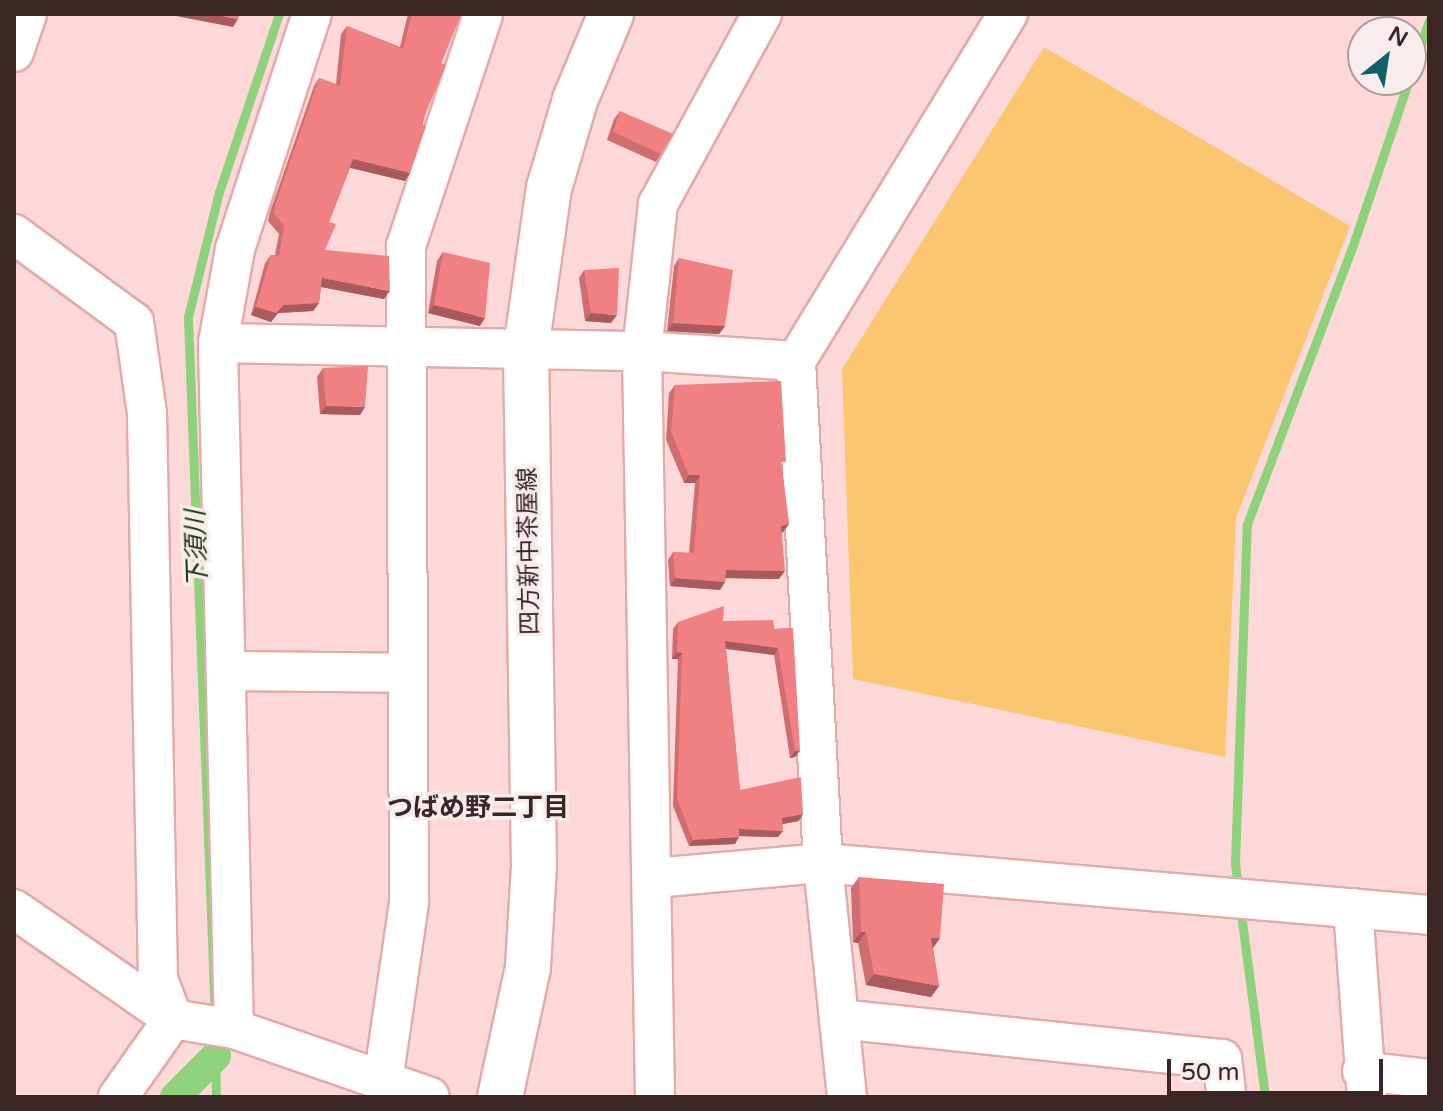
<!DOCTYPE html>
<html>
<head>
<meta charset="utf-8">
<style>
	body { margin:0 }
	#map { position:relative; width:1443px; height:1111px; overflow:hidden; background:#fdd8d8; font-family:"Varela Round","Noto Sans JP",sans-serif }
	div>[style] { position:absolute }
	.green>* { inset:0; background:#fac770 }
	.stream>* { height:9px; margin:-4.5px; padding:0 4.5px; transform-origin:4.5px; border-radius:4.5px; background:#8dd27a }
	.canal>* { height:30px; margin:-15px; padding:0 15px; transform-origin:15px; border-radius:15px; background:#8dd27a }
	.roads { filter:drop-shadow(2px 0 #e4aaaa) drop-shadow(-2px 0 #e4aaaa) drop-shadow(0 2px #e4aaaa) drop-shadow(0 -2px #e4aaaa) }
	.minor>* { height:38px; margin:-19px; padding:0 19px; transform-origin:19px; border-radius:19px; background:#fff }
	.major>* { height:44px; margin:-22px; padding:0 22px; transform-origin:22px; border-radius:22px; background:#fff }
	.wall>* { inset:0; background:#cf6e71 }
	.shaded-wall>* { inset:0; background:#a95a5c }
	.building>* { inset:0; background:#f18083 }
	span { translate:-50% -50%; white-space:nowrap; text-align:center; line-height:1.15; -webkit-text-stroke:7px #f9ecec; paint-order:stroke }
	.street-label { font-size:24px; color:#3b2525 }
	.water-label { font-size:26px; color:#1b3613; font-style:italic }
	.neighbourhood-label { font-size:26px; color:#3b2525; font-weight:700 }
	.frame { position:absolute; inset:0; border:16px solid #3b2525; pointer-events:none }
	.north { position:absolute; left:1347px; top:16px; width:80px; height:80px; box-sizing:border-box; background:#f9ecec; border:2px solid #ad9c9c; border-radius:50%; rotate:30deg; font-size:22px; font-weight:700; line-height:32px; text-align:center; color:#3b2525 }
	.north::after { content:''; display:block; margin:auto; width:28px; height:36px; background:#106165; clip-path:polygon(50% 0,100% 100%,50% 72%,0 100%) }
	.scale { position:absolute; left:1167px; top:1059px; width:216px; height:36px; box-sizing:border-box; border:4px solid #3b2525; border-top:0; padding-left:10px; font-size:24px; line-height:28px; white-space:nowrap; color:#3b2525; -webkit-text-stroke:6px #f9ecec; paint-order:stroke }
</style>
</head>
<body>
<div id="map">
	<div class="green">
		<div style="clip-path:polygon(1044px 47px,1350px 226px,1236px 518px,1225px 757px,853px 679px,842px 369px)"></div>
	</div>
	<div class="stream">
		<div style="left:1238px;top:891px;width:28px;rotate:-96deg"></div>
		<div style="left:1235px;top:863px;width:339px;rotate:-88deg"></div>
		<div style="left:1247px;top:524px;width:298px;rotate:-69.2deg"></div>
		<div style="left:1353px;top:245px;width:237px;rotate:-71.3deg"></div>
		<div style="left:1240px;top:906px;width:193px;rotate:82.5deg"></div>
		<div style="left:215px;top:1018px;width:702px;rotate:-92.21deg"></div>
		<div style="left:188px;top:317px;width:129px;rotate:-76.1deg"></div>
		<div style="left:219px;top:192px;width:188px;rotate:-71.4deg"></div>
		<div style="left:215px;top:1036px;width:61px;rotate:89.1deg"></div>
	</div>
	<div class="canal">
		<div style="left:175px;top:1097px;width:58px;rotate:-45deg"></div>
	</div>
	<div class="roads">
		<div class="minor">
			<div style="left:14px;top:52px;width:40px;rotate:-71.1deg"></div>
			<div style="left:14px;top:234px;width:149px;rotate:36.3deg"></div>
			<div style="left:134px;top:322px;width:92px;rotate:81.9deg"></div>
			<div style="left:147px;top:413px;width:566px;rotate:88.89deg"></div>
			<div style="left:158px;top:979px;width:43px;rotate:69.4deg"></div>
			<div style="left:218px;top:343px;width:424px;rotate:1.1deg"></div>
			<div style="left:642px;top:351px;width:154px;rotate:3.7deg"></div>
			<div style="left:226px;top:671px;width:181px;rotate:0.6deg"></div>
			<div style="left:654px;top:878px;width:170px;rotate:-5.1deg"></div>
			<div style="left:823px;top:863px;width:608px;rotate:4.9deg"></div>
			<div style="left:1353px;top:908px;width:190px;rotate:85.8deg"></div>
			<div style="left:14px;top:909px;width:193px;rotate:34.7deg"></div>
			<div style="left:173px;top:1019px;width:62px;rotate:9.3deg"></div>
			<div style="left:234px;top:1029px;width:207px;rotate:19.1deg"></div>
			<div style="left:839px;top:1019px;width:385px;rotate:6deg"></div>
			<div style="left:1222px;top:1059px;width:38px;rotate:83deg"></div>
			<div style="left:234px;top:1029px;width:686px;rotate:-91.34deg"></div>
			<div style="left:218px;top:343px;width:96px;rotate:-79.7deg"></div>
			<div style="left:235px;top:249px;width:247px;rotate:-71.9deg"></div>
			<div style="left:1362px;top:1071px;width:67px;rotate:6.8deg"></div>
			<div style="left:383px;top:1081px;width:181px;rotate:-81.7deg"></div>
			<div style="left:409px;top:902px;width:656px;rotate:-90.26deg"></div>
			<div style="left:406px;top:246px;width:244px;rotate:-71.6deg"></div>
			<div style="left:118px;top:1097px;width:95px;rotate:-54.8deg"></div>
			<div style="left:655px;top:1097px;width:746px;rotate:-91deg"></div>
			<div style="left:642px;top:351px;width:148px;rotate:-83.8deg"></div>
			<div style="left:658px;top:204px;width:217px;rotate:-61.3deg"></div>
			<div style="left:847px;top:1097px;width:235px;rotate:-95.9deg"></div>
			<div style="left:823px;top:863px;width:503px;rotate:-93.08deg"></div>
			<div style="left:796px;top:361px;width:407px;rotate:-58.6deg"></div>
		</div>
		<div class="major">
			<div style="left:500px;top:1097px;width:133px;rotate:-77.8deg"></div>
			<div style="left:528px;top:967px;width:101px;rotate:-86.6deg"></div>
			<div style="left:534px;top:866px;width:517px;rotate:-90.89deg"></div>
			<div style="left:526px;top:349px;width:163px;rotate:-81.9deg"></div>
			<div style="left:549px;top:188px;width:92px;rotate:-73.5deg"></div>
			<div style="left:575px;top:100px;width:93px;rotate:-67.3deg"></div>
		</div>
	</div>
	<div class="wall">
		<div style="clip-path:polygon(408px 14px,461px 14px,441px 63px,405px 181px,350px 168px,329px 222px,325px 250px,384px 299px,321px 287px,319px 303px,313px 311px,278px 313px,271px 322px,251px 315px,265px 263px,271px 255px,275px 255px,279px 234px,268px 221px,270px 212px,314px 86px,319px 78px,336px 84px,341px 34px,347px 26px,400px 47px)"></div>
		<div style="clip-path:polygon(620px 111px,661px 154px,656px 162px,607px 140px,614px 119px)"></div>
		<div style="clip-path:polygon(443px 252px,480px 326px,428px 313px,437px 261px)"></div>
		<div style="clip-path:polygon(679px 258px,725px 326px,719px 334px,667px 331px,674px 266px)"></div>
		<div style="clip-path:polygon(584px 270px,611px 323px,585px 321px,579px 278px)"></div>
		<div style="clip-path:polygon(323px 368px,360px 415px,320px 414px,317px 377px)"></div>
		<div style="clip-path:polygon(675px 385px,782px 467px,789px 524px,782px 533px,779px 579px,726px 578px,725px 582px,720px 590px,670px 586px,668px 560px,673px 552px,689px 553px,695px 483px,684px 483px,666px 440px,669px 393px)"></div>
		<div style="clip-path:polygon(723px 621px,775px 629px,793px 628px,795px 757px,790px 758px,774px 655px,726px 649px,740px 790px,799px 821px,782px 824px,778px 837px,739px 836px,735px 844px,689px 846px,673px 806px,678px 659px,672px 659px,673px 629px,678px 622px)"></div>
		<div style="clip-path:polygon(859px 877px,940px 938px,933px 948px,939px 986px,931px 997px,866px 985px,858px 943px,853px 942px,851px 888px)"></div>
	</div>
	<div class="shaded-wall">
		<div style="clip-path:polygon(178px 14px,213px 14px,238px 19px,233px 27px,176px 16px)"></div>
		<div style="clip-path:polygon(353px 159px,410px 173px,405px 181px,348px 167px)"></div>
		<div style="clip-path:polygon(322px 278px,390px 291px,384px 299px,316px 286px)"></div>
		<div style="clip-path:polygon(319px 303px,313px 311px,278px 313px,271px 322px,251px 315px,256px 307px)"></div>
		<div style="clip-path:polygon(434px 305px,485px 318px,480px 326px,428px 313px)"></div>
		<div style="clip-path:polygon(591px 313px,617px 315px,611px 323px,585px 321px)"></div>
		<div style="clip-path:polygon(673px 323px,725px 326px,719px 334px,667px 331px)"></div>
		<div style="clip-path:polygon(326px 406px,365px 407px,360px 415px,320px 414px)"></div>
		<div style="clip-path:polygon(689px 475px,700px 475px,695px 483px,684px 483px)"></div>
		<div style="clip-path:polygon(789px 524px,783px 532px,775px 534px,781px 526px)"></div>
		<div style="clip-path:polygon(726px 570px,785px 571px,779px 579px,720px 578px)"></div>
		<div style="clip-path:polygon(675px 578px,725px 582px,720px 590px,670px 586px)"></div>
		<div style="clip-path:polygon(725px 641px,778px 648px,774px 655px,721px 648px)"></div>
		<div style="clip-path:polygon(677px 652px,682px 653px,678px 659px,672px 659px)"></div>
		<div style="clip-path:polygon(795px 751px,800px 751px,795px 757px,790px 758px)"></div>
		<div style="clip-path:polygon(803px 814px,799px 821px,777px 825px,782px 818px)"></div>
		<div style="clip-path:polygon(739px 829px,783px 831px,778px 837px,734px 836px)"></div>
		<div style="clip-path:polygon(739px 837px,735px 844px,689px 846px,693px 840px)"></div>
		<div style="clip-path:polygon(861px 932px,866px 932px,858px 943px,853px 942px)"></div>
		<div style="clip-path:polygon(931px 938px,940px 938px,932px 949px)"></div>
		<div style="clip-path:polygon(874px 974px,939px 986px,931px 997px,866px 985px)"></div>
	</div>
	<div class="building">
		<div style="clip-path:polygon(213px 14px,240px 14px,238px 19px)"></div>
		<div style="clip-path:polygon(412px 14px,461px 14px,441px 63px,446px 65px,421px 124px,426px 126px,410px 173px,353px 159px,329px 222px,336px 224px,325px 250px,389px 256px,390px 291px,322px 278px,319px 303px,284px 305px,276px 313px,256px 307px,271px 255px,279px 256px,284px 226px,274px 213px,276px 203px,319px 78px,340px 86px,347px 26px,403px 49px)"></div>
		<div style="clip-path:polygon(620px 111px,673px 134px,661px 154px,613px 132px)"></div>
		<div style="clip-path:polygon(443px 252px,490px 263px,485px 318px,434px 305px)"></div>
		<div style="clip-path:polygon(679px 258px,733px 270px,725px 326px,673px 323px)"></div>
		<div style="clip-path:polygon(619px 268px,617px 315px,591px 313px,584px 270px)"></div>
		<div style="clip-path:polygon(368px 366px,365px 407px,326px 406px,323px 368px)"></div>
		<div style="clip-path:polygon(781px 381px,786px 462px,781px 462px,789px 524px,781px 526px,785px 571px,726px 570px,725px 582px,675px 578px,673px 552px,694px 553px,700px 475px,689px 475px,671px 432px,675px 385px)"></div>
		<div style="clip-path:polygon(724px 606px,723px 621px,773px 620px,776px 637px,775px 629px,793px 628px,800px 751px,795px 751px,778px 648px,725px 641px,740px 790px,801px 777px,803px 814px,782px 818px,783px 831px,739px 829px,739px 837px,693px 840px,677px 799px,682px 653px,677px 652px,678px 622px)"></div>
		<div style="clip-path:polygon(859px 877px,944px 884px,940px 938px,931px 938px,939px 986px,874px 974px,866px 932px,861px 932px)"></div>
	</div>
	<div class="street-label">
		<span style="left:529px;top:551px;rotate:-91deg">四方新中茶屋線</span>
	</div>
	<div class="water-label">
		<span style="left:197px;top:549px;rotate:-92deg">下須川</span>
	</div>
	<div class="neighbourhood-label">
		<span style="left:478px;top:808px">つばめ野二丁目</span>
	</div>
	<div class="frame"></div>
	<div class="north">N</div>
	<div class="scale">50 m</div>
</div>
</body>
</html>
